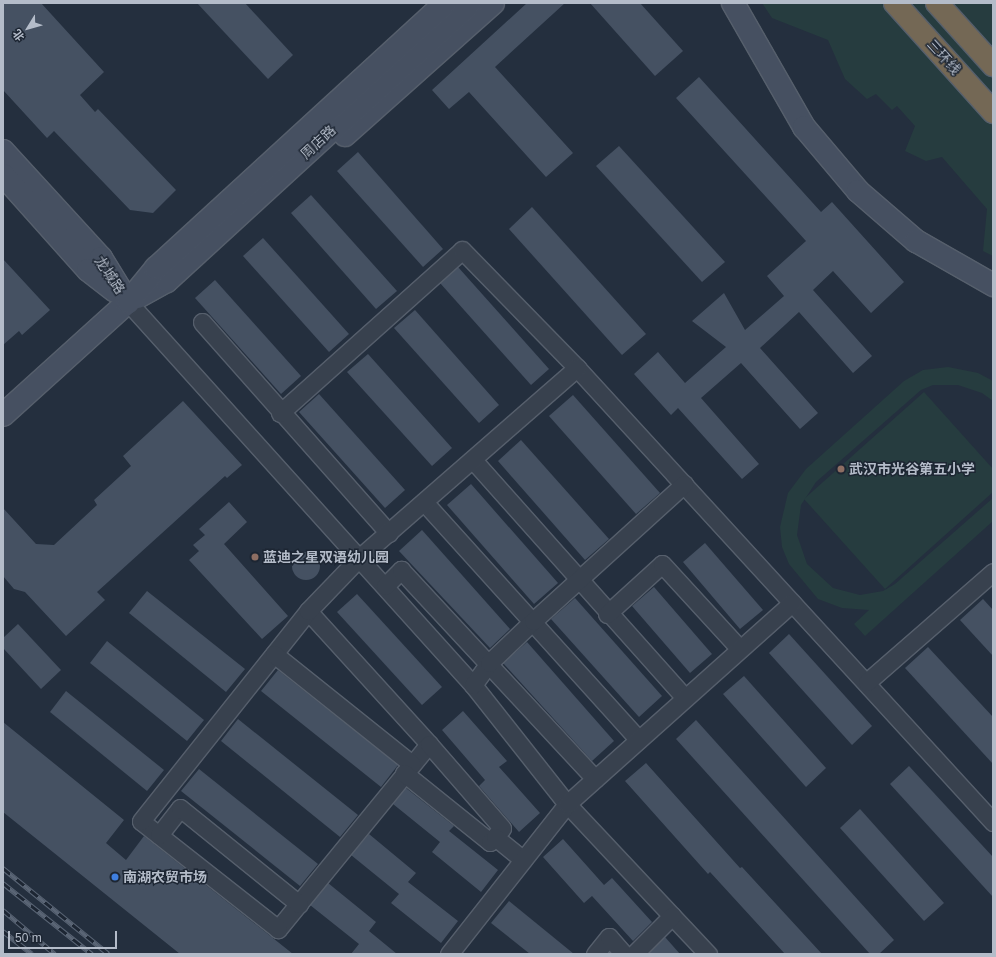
<!DOCTYPE html>
<html>
<head>
<meta charset="utf-8">
<style>
	body { margin:0 }
	#map { position:relative; width:996px; height:957px; overflow:hidden; background:#242f3e; font-family:Helvetica,"Noto Sans SC",sans-serif }
	div>[style] { position:absolute }
	.green>* { inset:0; background:#263c3f }
	.building>* { inset:0; background:#455162 }
	.round { border-radius:50% }
	.roads { filter:drop-shadow(1px 0 #565f6c) drop-shadow(-1px 0 #565f6c) drop-shadow(0 1px #565f6c) drop-shadow(0 -1px #565f6c) }
	.street>* { height:17px; margin:-8.5px; padding:0 8.5px; transform-origin:8.5px; border-radius:8.5px; background:#38414e }
	.secondary>* { height:22px; margin:-11px; padding:0 11px; transform-origin:11px; border-radius:11px; background:#465061 }
	.highway>* { height:22px; margin:-11px; padding:0 11px; transform-origin:11px; border-radius:11px; background:#746855 }
	.rail>* { height:4.5px; margin-top:-2.25px; transform-origin:0; background:repeating-linear-gradient(90deg,#1d2633 0 9px,#5a6575 0 18px); box-sizing:border-box; border-block:1px solid #5a6575 }
	.dots>* { width:11px; height:11px; translate:-50% -50%; box-sizing:border-box; border:2px solid #1d2633; border-radius:50% }
	span { translate:-50% -50%; white-space:nowrap; text-align:center; line-height:1.15; -webkit-text-stroke:3px #1d2633; paint-order:stroke }
	.street-label { font-size:14px; color:#b4bcc9 }
	.poi-label { font-size:14px; color:#b4bcc9; font-weight:700 }
	.left { translate:0 -50%; text-align:left }
	.frame { position:absolute; inset:0; border:4px solid #b4bcc9; pointer-events:none }
	.north { position:absolute; left:8px; top:8px; width:40px; height:40px; -webkit-text-stroke:3px #1d2633; paint-order:stroke; rotate:233deg; font-size:11px; font-weight:700; line-height:16px; text-align:center; color:#b4bcc9 }
	.north::after { content:''; display:block; margin:auto; width:14px; height:18px; background:#b4bcc9; clip-path:polygon(50% 0,100% 100%,50% 72%,0 100%) }
	.scale { position:absolute; left:8px; top:931px; width:109px; height:18px; box-sizing:border-box; border:2px solid #b4bcc9; border-top:0; padding-left:5px; font-size:12px; line-height:14px; white-space:nowrap; color:#b4bcc9; -webkit-text-stroke:3px #1d2633; paint-order:stroke }
</style>
</head>
<body>
<div id="map">
	<div class="green">
		<div style="clip-path:polygon(762px 3px,993px 3px,993px 256px,983px 251px,987px 209px,942px 157px,926px 161px,905px 151px,915px 126px,897px 106px,892px 110px,876px 94px,867px 99px,845px 79px,828px 40px,772px 18px)"></div>
		<div style="clip-path:polygon(948px 367px,978px 373px,993px 381px,993px 401px,982px 393px,958px 385px,933px 385px,921px 390px,816px 482px,801px 505px,797px 535px,807px 564px,833px 588px,860px 595px,883px 591px,895px 584px,993px 498px,993px 521px,865px 636px,854px 624px,869px 610px,842px 608px,818px 599px,789px 564px,782px 547px,780px 527px,788px 493px,806px 469px,904px 381px,923px 370px)"></div>
		<div style="clip-path:polygon(924px 392px,993px 469px,993px 492px,885px 589px,804px 499px)"></div>
	</div>
	<div class="building">
		<div style="clip-path:polygon(3px 3px,41px 3px,104px 72px,80px 95px,95px 112px,98px 109px,176px 190px,153px 213px,130px 210px,54px 131px,47px 138px,3px 90px)"></div>
		<div style="clip-path:polygon(197px 3px,245px 3px,293px 55px,268px 79px)"></div>
		<div style="clip-path:polygon(527px 3px,565px 3px,495px 67px,573px 153px,546px 177px,469px 92px,449px 109px,432px 90px)"></div>
		<div style="clip-path:polygon(590px 3px,640px 3px,683px 51px,655px 76px)"></div>
		<div style="clip-path:polygon(699px 77px,821px 212px,832px 202px,904px 282px,871px 313px,833px 271px,813px 290px,872px 356px,853px 373px,799px 312px,760px 348px,818px 413px,800px 429px,741px 363px,701px 398px,759px 464px,742px 479px,678px 408px,671px 415px,634px 374px,658px 352px,685px 383px,726px 347px,692px 321px,724px 293px,745px 330px,784px 296px,767px 276px,806px 241px,676px 98px)"></div>
		<div style="clip-path:polygon(619px 146px,725px 262px,702px 282px,596px 166px)"></div>
		<div style="clip-path:polygon(358px 152px,443px 249px,423px 267px,337px 171px)"></div>
		<div style="clip-path:polygon(311px 195px,397px 291px,376px 309px,291px 213px)"></div>
		<div style="clip-path:polygon(532px 207px,646px 334px,622px 355px,509px 229px)"></div>
		<div style="clip-path:polygon(263px 238px,349px 334px,329px 352px,243px 256px)"></div>
		<div style="clip-path:polygon(3px 259px,50px 310px,22px 335px,19px 331px,3px 345px)"></div>
		<div style="clip-path:polygon(458px 267px,549px 369px,531px 385px,440px 283px)"></div>
		<div style="clip-path:polygon(215px 280px,301px 376px,281px 394px,195px 298px)"></div>
		<div style="clip-path:polygon(415px 310px,499px 405px,479px 423px,394px 328px)"></div>
		<div style="clip-path:polygon(368px 354px,452px 448px,432px 466px,347px 372px)"></div>
		<div style="clip-path:polygon(319px 394px,405px 490px,385px 508px,299px 412px)"></div>
		<div style="clip-path:polygon(573px 395px,660px 493px,636px 514px,549px 416px)"></div>
		<div style="clip-path:polygon(183px 401px,242px 465px,227px 478px,225px 476px,97px 592px,105px 600px,66px 636px,25px 592px,14px 589px,3px 576px,3px 508px,36px 544px,54px 545px,97px 505px,94px 500px,131px 466px,123px 456px)"></div>
		<div style="clip-path:polygon(521px 440px,609px 539px,585px 560px,498px 461px)"></div>
		<div style="clip-path:polygon(471px 484px,558px 583px,534px 604px,447px 505px)"></div>
		<div style="clip-path:polygon(229px 502px,247px 522px,224px 544px,288px 616px,262px 639px,189px 560px,199px 551px,193px 545px,205px 535px,199px 529px)"></div>
		<div style="clip-path:polygon(422px 530px,510px 629px,490px 648px,399px 551px)"></div>
		<div style="clip-path:polygon(705px 543px,763px 610px,740px 629px,683px 562px)"></div>
		<div class="round" style="left:292px;top:552px;width:28px;height:28px"></div>
		<div style="clip-path:polygon(654px 587px,712px 654px,690px 673px,632px 606px)"></div>
		<div style="clip-path:polygon(147px 591px,245px 669px,226px 692px,129px 613px)"></div>
		<div style="clip-path:polygon(357px 594px,442px 687px,422px 705px,337px 612px)"></div>
		<div style="clip-path:polygon(575px 598px,662px 696px,639px 717px,551px 619px)"></div>
		<div style="clip-path:polygon(983px 599px,993px 610px,993px 656px,960px 620px)"></div>
		<div style="clip-path:polygon(18px 624px,61px 670px,41px 689px,3px 648px,3px 638px)"></div>
		<div style="clip-path:polygon(789px 634px,872px 726px,852px 745px,769px 653px)"></div>
		<div style="clip-path:polygon(107px 641px,204px 720px,187px 741px,90px 663px)"></div>
		<div style="clip-path:polygon(527px 642px,614px 741px,592px 761px,503px 663px)"></div>
		<div style="clip-path:polygon(928px 647px,993px 717px,993px 764px,905px 668px)"></div>
		<div style="clip-path:polygon(278px 670px,398px 765px,381px 787px,261px 691px)"></div>
		<div style="clip-path:polygon(744px 676px,826px 768px,806px 787px,723px 694px)"></div>
		<div style="clip-path:polygon(66px 691px,164px 770px,147px 791px,50px 712px)"></div>
		<div style="clip-path:polygon(463px 711px,507px 761px,499px 767px,540px 813px,519px 832px,479px 786px,485px 780px,442px 730px)"></div>
		<div style="clip-path:polygon(238px 719px,358px 815px,340px 837px,221px 741px)"></div>
		<div style="clip-path:polygon(696px 720px,894px 940px,879px 954px,870px 954px,676px 739px)"></div>
		<div style="clip-path:polygon(3px 722px,124px 820px,106px 843px,126px 860px,144px 836px,293px 954px,180px 954px,3px 812px)"></div>
		<div style="clip-path:polygon(646px 763px,740px 868px,742px 867px,822px 954px,785px 954px,710px 872px,708px 874px,625px 781px)"></div>
		<div style="clip-path:polygon(909px 766px,993px 857px,993px 897px,890px 784px)"></div>
		<div style="clip-path:polygon(199px 769px,318px 864px,300px 886px,181px 791px)"></div>
		<div style="clip-path:polygon(406px 788px,454px 826px,449px 831px,498px 870px,481px 892px,432px 852px,440px 842px,393px 804px)"></div>
		<div style="clip-path:polygon(860px 809px,944px 903px,924px 921px,840px 828px)"></div>
		<div style="clip-path:polygon(369px 834px,416px 873px,408px 882px,458px 921px,441px 943px,391px 903px,399px 894px,351px 855px)"></div>
		<div style="clip-path:polygon(563px 839px,604px 885px,612px 878px,652px 922px,633px 941px,592px 896px,584px 903px,543px 857px)"></div>
		<div style="clip-path:polygon(328px 883px,376px 922px,369px 931px,397px 954px,351px 954px,359px 944px,310px 905px)"></div>
		<div style="clip-path:polygon(509px 901px,574px 954px,530px 954px,491px 923px)"></div>
		<div style="clip-path:polygon(665px 937px,680px 954px,648px 954px)"></div>
	</div>
	<div class="roads">
		<div class="street">
			<div style="left:128px;top:302px;width:515px;rotate:47.99deg"></div>
			<div style="left:473px;top:685px;width:152px;rotate:51.7deg"></div>
			<div style="left:567px;top:804px;width:206px;rotate:46.8deg"></div>
			<div style="left:202px;top:322px;width:282px;rotate:48.5deg"></div>
			<div style="left:280px;top:413px;width:244px;rotate:-41.8deg"></div>
			<div style="left:462px;top:250px;width:165px;rotate:45.7deg"></div>
			<div style="left:577px;top:368px;width:616px;rotate:47.5deg"></div>
			<div style="left:473px;top:460px;width:317px;rotate:48.3deg"></div>
			<div style="left:424px;top:502px;width:319px;rotate:47.9deg"></div>
			<div style="left:385px;top:586px;width:23px;rotate:-45deg"></div>
			<div style="left:401px;top:570px;width:285px;rotate:47.1deg"></div>
			<div style="left:308px;top:611px;width:180px;rotate:47.7deg"></div>
			<div style="left:429px;top:744px;width:239px;rotate:129.2deg"></div>
			<div style="left:278px;top:929px;width:174px;rotate:-141.8deg"></div>
			<div style="left:141px;top:821px;width:268px;rotate:-51.5deg"></div>
			<div style="left:308px;top:611px;width:75px;rotate:-46.1deg"></div>
			<div style="left:360px;top:557px;width:288px;rotate:-41.1deg"></div>
			<div style="left:607px;top:614px;width:74px;rotate:-42.3deg"></div>
			<div style="left:662px;top:564px;width:113px;rotate:47.5deg"></div>
			<div style="left:274px;top:654px;width:176px;rotate:38.6deg"></div>
			<div style="left:867px;top:682px;width:167px;rotate:-41.1deg"></div>
			<div style="left:473px;top:685px;width:27px;rotate:-54deg"></div>
			<div style="left:489px;top:663px;width:61px;rotate:-43.7deg"></div>
			<div style="left:533px;top:621px;width:204px;rotate:-42.2deg"></div>
			<div style="left:404px;top:773px;width:110px;rotate:38.7deg"></div>
			<div style="left:490px;top:842px;width:18px;rotate:-49deg"></div>
			<div style="left:502px;top:828px;width:111px;rotate:-131deg"></div>
			<div style="left:159px;top:835px;width:34px;rotate:-52deg"></div>
			<div style="left:180px;top:808px;width:153px;rotate:38.9deg"></div>
			<div style="left:495px;top:837px;width:36px;rotate:39deg"></div>
			<div style="left:449px;top:954px;width:191px;rotate:-51.8deg"></div>
			<div style="left:567px;top:804px;width:302px;rotate:-41.8deg"></div>
			<div style="left:595px;top:954px;width:22px;rotate:-51deg"></div>
			<div style="left:609px;top:937px;width:23px;rotate:49deg"></div>
			<div style="left:634px;top:954px;width:54px;rotate:-45deg"></div>
		</div>
		<div class="secondary">
			<div style="left:733px;top:3px;width:143px;rotate:60.2deg"></div>
			<div style="left:804px;top:127px;width:84px;rotate:49.8deg"></div>
			<div style="left:858px;top:191px;width:77px;rotate:40.8deg"></div>
			<div style="left:916px;top:241px;width:89px;rotate:29.7deg"></div>
			<div style="left:345px;top:135px;width:198px;rotate:-41.7deg"></div>
			<div style="left:3px;top:151px;width:145px;rotate:47.5deg"></div>
			<div style="left:101px;top:258px;width:52px;rotate:58.5deg"></div>
			<div style="left:3px;top:175px;width:127px;rotate:48.2deg"></div>
			<div style="left:88px;top:270px;width:34px;rotate:38deg"></div>
			<div style="left:138px;top:297px;width:33px;rotate:-29deg"></div>
			<div style="left:167px;top:281px;width:411px;rotate:-42.5deg"></div>
			<div style="left:3px;top:415px;width:169px;rotate:-42.1deg"></div>
			<div style="left:128px;top:302px;width:44px;rotate:-50.5deg"></div>
			<div style="left:156px;top:268px;width:392px;rotate:-42.5deg"></div>
		</div>
		<div class="highway">
			<div style="left:895px;top:3px;width:147px;rotate:48deg"></div>
			<div style="left:937px;top:3px;width:84px;rotate:47.9deg"></div>
		</div>
	</div>
	<div class="rail">
		<div style="left:3px;top:868px;width:136px;rotate:39.1deg"></div>
		<div style="left:3px;top:883px;width:114px;rotate:38.6deg"></div>
		<div style="left:3px;top:910px;width:68px;rotate:40.2deg"></div>
		<div style="left:3px;top:931px;width:37px;rotate:38deg"></div>
	</div>
	<div class="dots">
		<div style="left:841px;top:469px;background:#8d6e63"></div>
		<div style="left:255px;top:557px;background:#8d6e63"></div>
		<div style="left:115px;top:877px;background:#3f7fe0"></div>
	</div>
	<div class="street-label">
		<span style="left:944px;top:57px;rotate:48deg">三环线</span>
		<span style="left:318px;top:142px;rotate:-43deg">周店路</span>
		<span style="left:110px;top:275px;rotate:56deg">龙城路</span>
	</div>
	<div class="poi-label">
		<span class="left" style="left:849px;top:469px">武汉市光谷第五小学</span>
		<span class="left" style="left:263px;top:557px">蓝迪之星双语幼儿园</span>
		<span class="left" style="left:123px;top:877px">南湖农贸市场</span>
	</div>
	<div class="frame"></div>
	<div class="north">北</div>
	<div class="scale">50 m</div>
</div>
</body>
</html>
